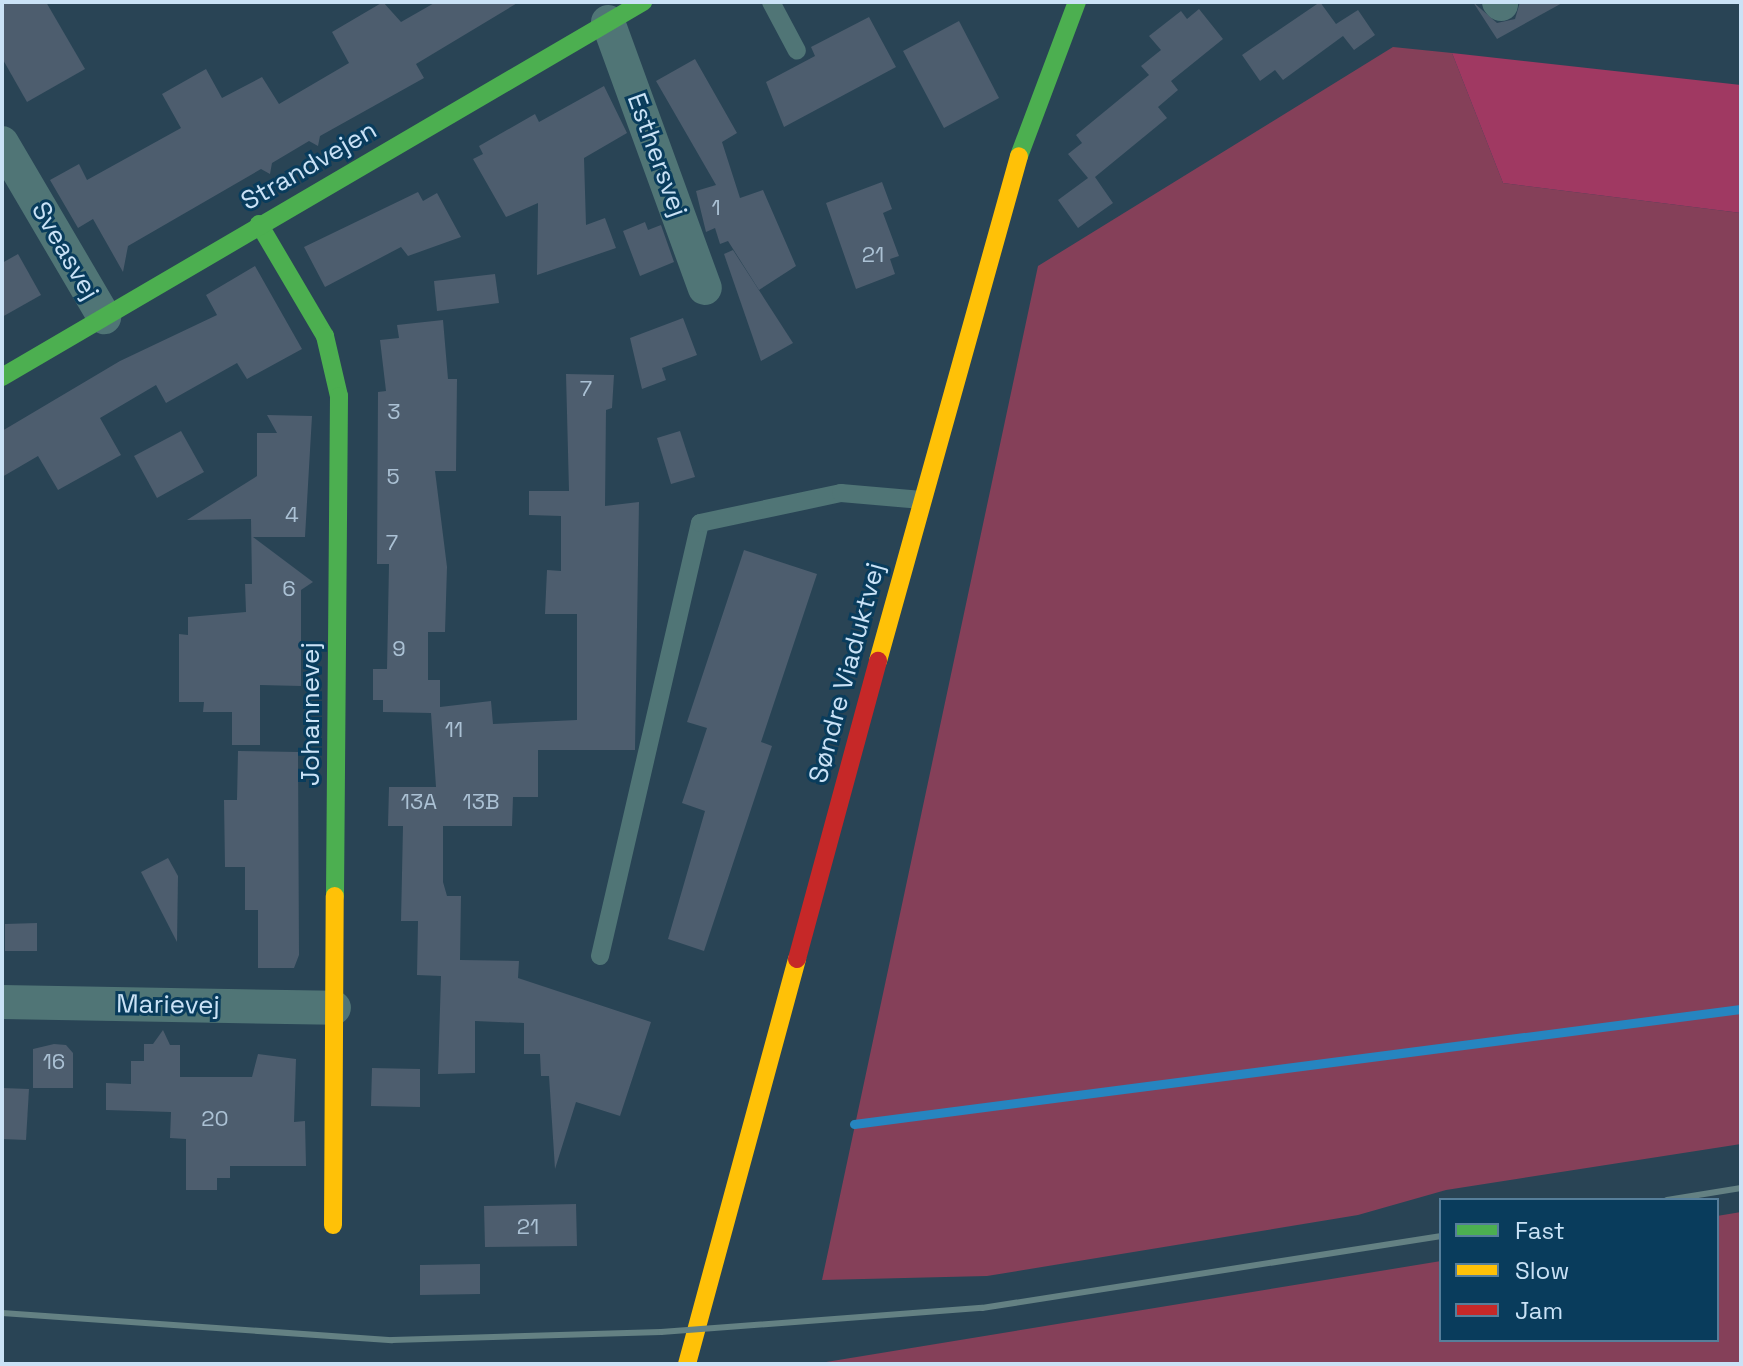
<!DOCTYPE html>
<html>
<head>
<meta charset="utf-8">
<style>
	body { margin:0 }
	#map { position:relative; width:1743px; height:1366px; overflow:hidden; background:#294455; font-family:"Space Grotesk",sans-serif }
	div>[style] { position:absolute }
	.green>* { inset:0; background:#854059 }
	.forest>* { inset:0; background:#a03962 }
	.stream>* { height:9px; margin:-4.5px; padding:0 4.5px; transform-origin:4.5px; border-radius:4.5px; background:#2685c0 }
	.building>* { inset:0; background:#4d5d6e }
	.lane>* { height:18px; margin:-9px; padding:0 9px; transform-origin:9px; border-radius:9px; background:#507576 }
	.street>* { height:34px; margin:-17px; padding:0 17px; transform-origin:17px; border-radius:17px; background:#507576 }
	.fast>* { height:18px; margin:-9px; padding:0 9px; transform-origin:9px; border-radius:9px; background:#4caf50 }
	.slow>* { height:18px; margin:-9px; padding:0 9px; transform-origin:9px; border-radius:9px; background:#ffc107 }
	.jam>* { height:18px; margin:-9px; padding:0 9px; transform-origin:9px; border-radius:9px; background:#c62828 }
	.rail>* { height:6px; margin:-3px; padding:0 3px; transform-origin:3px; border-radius:3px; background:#648183 }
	span { translate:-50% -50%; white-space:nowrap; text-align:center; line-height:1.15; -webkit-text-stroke:6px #093c5c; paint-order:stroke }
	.number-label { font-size:22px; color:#abc1d4 }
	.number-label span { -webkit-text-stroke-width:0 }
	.street-label { font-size:26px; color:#cae2f6 }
	.frame { position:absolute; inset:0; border:4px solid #cae2f6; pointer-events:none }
	.legend { position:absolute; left:1439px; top:1198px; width:280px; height:144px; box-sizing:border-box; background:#093c5c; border:2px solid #567e9a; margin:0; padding:10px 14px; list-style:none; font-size:24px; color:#cae2f6 }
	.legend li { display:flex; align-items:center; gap:16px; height:40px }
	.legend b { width:40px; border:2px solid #567e9a }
</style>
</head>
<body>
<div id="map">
	<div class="green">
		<div style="clip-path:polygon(1393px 47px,1452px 53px,1503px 183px,1741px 213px,1741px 1144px,1446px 1190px,1358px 1215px,987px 1276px,822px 1280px,1038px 266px)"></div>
		<div style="clip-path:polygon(1741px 1212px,1741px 1364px,814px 1364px,1441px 1261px,1441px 1340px,1717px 1340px,1717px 1216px)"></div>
	</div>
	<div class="forest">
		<div style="clip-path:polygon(1452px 53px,1741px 85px,1741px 213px,1503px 183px)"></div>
	</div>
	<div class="stream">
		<div style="left:854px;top:1124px;width:894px;rotate:-7.39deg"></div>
	</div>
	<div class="building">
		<div style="clip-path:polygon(2px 2px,46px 2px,85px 69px,27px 102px,2px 58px)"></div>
		<div style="clip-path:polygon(383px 2px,401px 22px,436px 2px,519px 2px,416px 64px,424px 78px,320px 136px,318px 146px,309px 141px,272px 163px,270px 174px,261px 169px,128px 246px,123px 272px,93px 219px,78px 228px,50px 180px,79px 164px,87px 180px,181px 128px,162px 94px,206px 69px,222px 98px,262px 77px,279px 104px,349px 63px,332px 32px)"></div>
		<div style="clip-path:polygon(1320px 2px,1336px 24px,1358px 10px,1375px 35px,1354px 50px,1343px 36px,1283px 80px,1275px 70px,1260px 81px,1242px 55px)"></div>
		<div style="clip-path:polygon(1473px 2px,1497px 23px,1515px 19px,1520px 2px,1564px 2px,1497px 39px)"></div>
		<div style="clip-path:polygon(1199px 9px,1223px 39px,1171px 81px,1178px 90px,1158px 107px,1167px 118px,1095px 177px,1113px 203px,1078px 228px,1058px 200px,1088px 178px,1068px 154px,1082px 143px,1076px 135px,1149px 75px,1141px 66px,1161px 50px,1149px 36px,1181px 11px,1187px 19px)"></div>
		<div style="clip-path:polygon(869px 17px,896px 67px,784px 127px,766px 82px,815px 56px,811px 47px)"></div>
		<div style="clip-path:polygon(959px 21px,999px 98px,944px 128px,903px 51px)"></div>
		<div style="clip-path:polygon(695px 59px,737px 133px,722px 142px,740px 198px,763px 190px,796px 266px,759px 290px,728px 241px,720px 244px,715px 228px,706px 232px,696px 191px,716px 185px,656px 81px)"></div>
		<div style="clip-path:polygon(604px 86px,627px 133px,584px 158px,586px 225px,605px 218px,616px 248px,537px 275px,538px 203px,506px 217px,473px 159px,483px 154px,479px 146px,535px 114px,539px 122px)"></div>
		<div style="clip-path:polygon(882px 182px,892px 209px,883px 213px,899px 256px,890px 259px,895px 274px,856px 289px,826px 203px)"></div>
		<div style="clip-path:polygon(418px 192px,423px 201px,437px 193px,461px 237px,408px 256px,401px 247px,325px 287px,304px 247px)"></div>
		<div style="clip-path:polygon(645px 222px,648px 230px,661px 225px,674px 262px,640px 276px,623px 231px)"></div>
		<div style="clip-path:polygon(733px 250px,793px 343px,761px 361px,724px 254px)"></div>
		<div style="clip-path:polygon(18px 254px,41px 295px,2px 317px,2px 263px)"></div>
		<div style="clip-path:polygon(255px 266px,302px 349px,247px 379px,237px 363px,166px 403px,156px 385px,100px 418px,121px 455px,58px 490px,38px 456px,2px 477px,2px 431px,120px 361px,217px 315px,206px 295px)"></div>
		<div style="clip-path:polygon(495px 274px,499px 303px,437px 311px,434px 281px)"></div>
		<div style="clip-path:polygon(683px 318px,697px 355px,662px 368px,666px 380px,642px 389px,630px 338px)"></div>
		<div style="clip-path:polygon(443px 320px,448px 379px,457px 379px,456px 471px,435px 471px,447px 567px,445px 632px,428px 632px,428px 680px,440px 680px,440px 707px,491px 701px,493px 724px,577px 720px,577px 614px,545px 614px,547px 570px,561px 571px,561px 516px,529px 515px,529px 491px,569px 491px,566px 374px,614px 375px,612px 408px,606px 410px,605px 506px,639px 502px,635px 750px,538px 750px,538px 797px,513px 797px,512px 826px,443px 826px,443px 882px,447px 896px,461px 896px,460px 960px,519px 961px,518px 978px,651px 1022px,620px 1116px,576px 1102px,555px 1169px,549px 1076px,541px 1076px,540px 1054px,524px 1054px,524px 1023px,475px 1021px,475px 1073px,438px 1074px,441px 976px,417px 975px,418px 921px,401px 921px,403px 826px,388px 826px,389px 787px,436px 787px,431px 713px,383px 712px,383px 700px,373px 700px,373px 669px,387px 669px,389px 564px,377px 564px,378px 392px,386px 391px,380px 340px,399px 338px,397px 325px)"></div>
		<div style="clip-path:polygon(267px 415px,312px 416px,305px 537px,253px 537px,313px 582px,301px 590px,301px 686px,260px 685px,260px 745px,232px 745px,232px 712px,203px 712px,204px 702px,179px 702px,179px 634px,188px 635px,188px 617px,246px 612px,245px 584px,252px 584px,251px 519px,187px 520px,257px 476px,257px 433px,277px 433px)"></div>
		<div style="clip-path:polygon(181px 431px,204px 472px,157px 498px,134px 456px)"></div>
		<div style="clip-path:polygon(680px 431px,695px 477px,671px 484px,657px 438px)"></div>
		<div style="clip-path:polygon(744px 550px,817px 574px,761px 742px,772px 746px,704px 951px,668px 939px,705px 811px,682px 803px,707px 728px,687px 722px)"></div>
		<div style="clip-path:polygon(238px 751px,298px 752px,299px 955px,294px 968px,258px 968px,258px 910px,245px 910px,245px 867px,225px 867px,224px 800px,237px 800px)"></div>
		<div style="clip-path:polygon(168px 858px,178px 876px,177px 942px,141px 872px)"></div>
		<div style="clip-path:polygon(37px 923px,37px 951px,5px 951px,5px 924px)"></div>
		<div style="clip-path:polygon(163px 1030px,170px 1045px,180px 1045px,180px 1077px,252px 1077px,258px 1054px,296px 1059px,294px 1122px,305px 1121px,306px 1166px,230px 1166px,230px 1178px,217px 1178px,217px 1190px,186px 1190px,186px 1139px,170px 1138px,171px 1112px,106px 1110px,106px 1083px,131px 1084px,131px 1061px,144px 1061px,144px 1044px,153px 1044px)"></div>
		<div style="clip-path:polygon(54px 1044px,66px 1045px,73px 1053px,73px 1088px,33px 1088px,33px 1049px)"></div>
		<div style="clip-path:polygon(372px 1068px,420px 1069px,420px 1107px,371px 1106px)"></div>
		<div style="clip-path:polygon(2px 1088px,29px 1089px,26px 1140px,2px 1139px)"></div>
		<div style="clip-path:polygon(576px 1204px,577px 1246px,485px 1247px,484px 1206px)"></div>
		<div style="clip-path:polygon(480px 1264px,480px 1294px,420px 1295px,420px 1265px)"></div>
	</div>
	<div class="lane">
		<div style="left:771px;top:2px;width:55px;rotate:62deg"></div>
		<div style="left:600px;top:956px;width:444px;rotate:-77deg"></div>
		<div style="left:700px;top:523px;width:144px;rotate:-12deg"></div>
		<div style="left:841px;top:493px;width:81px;rotate:4.9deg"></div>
	</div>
	<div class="street">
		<div style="left:1499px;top:2px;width:3px;rotate:45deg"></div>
		<div style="left:608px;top:22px;width:283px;rotate:70deg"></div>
		<div style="left:2px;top:143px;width:202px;rotate:59.6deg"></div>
		<div style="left:2px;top:1002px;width:332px;rotate:1deg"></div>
	</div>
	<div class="fast">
		<div style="left:1019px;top:156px;width:165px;rotate:-69.4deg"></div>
		<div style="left:259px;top:224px;width:130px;rotate:59.5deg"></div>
		<div style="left:325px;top:336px;width:62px;rotate:76.9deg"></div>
		<div style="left:339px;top:396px;width:500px;rotate:90.46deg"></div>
		<div style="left:2px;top:377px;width:743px;rotate:-30.33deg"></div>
	</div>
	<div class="slow">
		<div style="left:878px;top:661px;width:524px;rotate:-74.4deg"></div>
		<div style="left:333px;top:1225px;width:329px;rotate:-89.7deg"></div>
		<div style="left:687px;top:1364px;width:420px;rotate:-74.8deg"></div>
	</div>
	<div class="jam">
		<div style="left:797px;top:959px;width:309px;rotate:-74.8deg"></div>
	</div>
	<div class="rail">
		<div style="left:1667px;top:1200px;width:75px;rotate:-9.2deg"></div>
		<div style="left:2px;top:1313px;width:391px;rotate:4deg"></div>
		<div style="left:392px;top:1340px;width:269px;rotate:-1.7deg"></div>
		<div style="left:661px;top:1332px;width:322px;rotate:-4.3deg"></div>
		<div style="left:982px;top:1308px;width:465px;rotate:-8.9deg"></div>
	</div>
	<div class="number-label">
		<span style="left:716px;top:208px">1</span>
		<span style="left:873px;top:255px">21</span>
		<span style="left:586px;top:389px">7</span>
		<span style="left:394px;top:412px">3</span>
		<span style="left:393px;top:477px">5</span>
		<span style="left:292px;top:515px">4</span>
		<span style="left:392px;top:543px">7</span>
		<span style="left:289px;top:589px">6</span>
		<span style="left:399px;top:649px">9</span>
		<span style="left:454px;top:730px">11</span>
		<span style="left:419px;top:802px">13A</span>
		<span style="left:481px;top:802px">13B</span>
		<span style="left:54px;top:1062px">16</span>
		<span style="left:215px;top:1119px">20</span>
		<span style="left:528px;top:1227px">21</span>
	</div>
	<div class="street-label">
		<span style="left:657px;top:155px;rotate:70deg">Esthersvej</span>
		<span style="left:309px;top:166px;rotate:-30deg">Strandvejen</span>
		<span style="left:65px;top:251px;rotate:60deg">Sveasvej</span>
		<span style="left:847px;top:673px;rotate:-75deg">Søndre Viaduktvej</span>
		<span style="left:311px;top:714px;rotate:-90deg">Johannevej</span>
		<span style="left:168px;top:1005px;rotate:1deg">Marievej</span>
	</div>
	<div class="frame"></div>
	<ul class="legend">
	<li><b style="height:10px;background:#4caf50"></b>Fast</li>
	<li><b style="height:10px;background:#ffc107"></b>Slow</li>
	<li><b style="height:10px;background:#c62828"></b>Jam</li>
	</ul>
</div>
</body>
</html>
